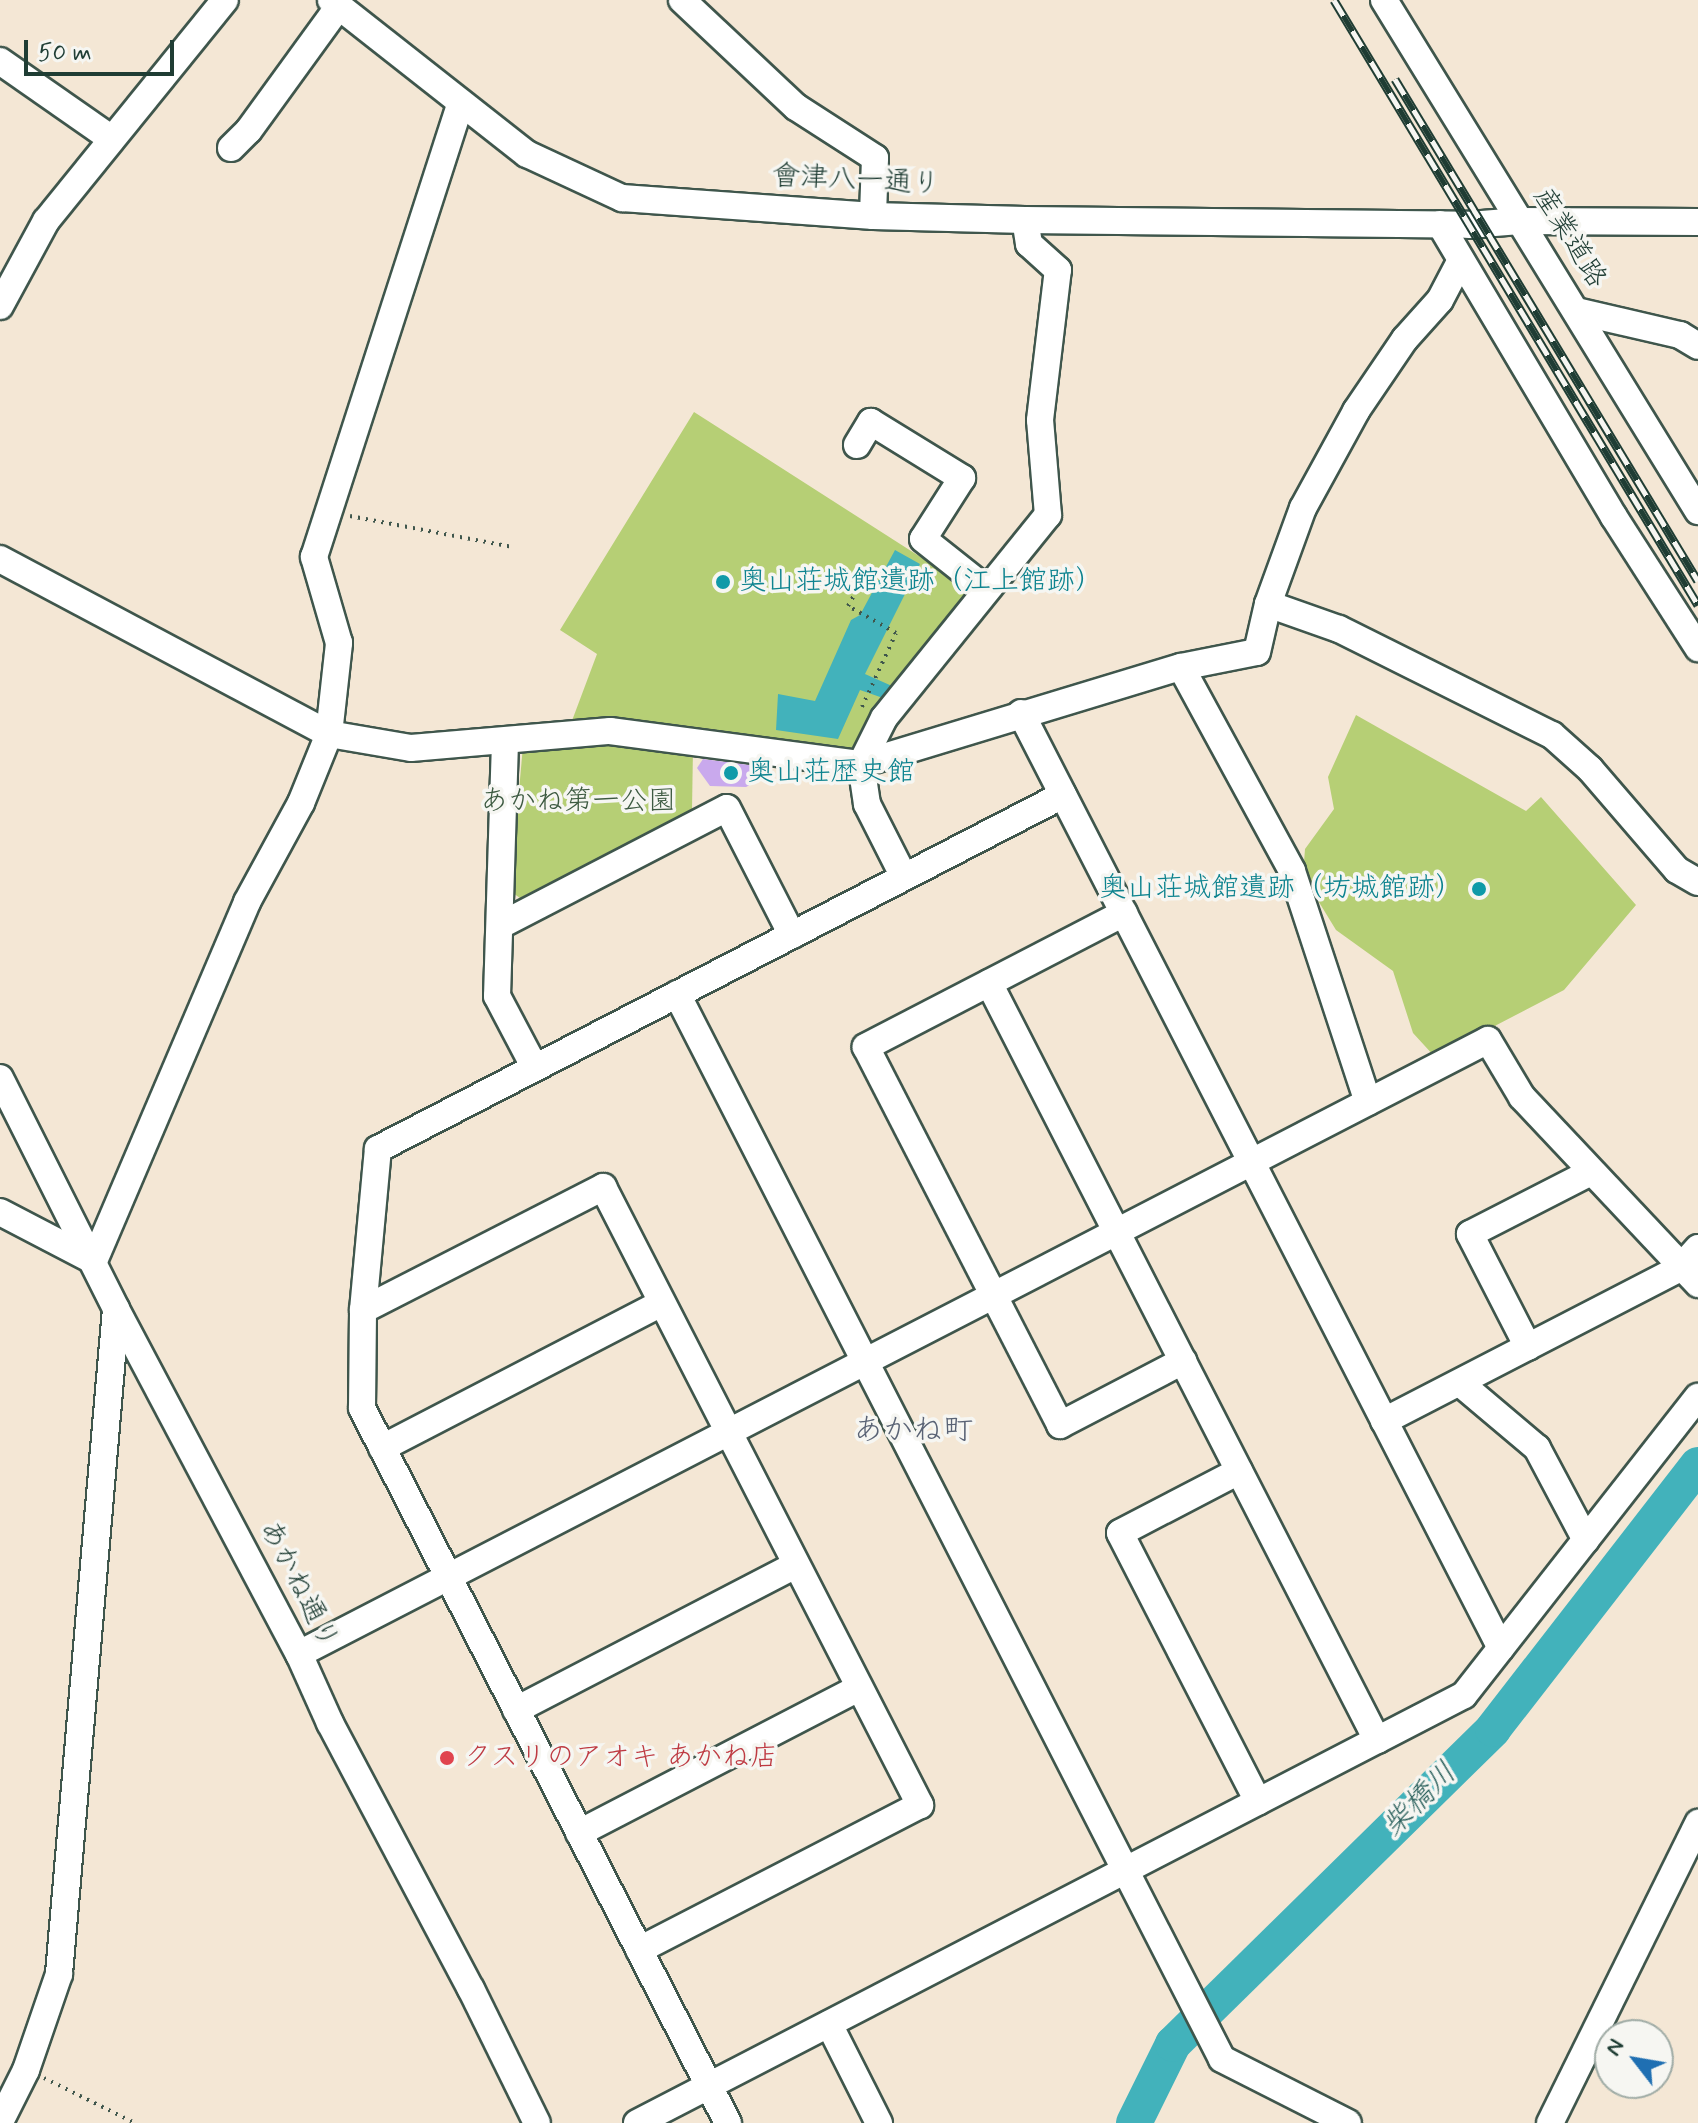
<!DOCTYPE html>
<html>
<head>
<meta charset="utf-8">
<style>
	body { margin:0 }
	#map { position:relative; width:1698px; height:2123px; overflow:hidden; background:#f4e7d5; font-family:Mynerve,"Klee One",sans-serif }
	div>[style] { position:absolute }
	.green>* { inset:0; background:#b6cf75 }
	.water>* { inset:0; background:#42b2bb }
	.river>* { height:36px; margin:-18px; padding:0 18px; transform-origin:18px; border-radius:18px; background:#42b2bb }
	.building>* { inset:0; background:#c9a9ed }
	.path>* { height:4px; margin-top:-2px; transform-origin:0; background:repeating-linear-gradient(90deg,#3f564c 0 2px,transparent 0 8px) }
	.roads { filter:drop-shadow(2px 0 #3f564c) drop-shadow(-2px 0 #3f564c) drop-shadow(0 2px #3f564c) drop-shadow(0 -2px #3f564c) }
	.minor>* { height:26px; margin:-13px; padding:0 13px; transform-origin:13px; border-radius:13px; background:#fff }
	.rail>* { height:9px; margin-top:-4.5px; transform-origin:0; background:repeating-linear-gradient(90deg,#f6f6f2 0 18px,#1f3d34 0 36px); box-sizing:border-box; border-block:2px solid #1f3d34 }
	.dots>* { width:22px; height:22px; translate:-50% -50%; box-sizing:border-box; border:4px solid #f6f6f2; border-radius:50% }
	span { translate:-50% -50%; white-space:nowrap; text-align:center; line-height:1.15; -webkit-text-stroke:7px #f6f6f2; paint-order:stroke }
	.street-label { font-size:28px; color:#1f3d34 }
	.culture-label { font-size:28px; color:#0d838f }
	.left { translate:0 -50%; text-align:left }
	.right { translate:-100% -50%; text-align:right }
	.park-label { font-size:28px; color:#3d5a41 }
	.health-label { font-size:28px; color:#be3a42 }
	.neighbourhood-label { font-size:30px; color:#5a6375 }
	.water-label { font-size:30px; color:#2a605c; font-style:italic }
	.north { position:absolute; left:1594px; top:2019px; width:80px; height:80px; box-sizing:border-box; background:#f6f6f2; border:2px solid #a0aca6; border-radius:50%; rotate:301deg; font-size:22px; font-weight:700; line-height:32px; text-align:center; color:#1f3d34 }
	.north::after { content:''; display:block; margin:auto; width:28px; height:36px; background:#1f6fb2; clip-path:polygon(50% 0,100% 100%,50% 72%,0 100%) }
	.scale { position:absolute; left:24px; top:40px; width:150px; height:36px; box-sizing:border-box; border:4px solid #1f3d34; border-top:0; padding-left:10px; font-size:24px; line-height:28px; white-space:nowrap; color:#1f3d34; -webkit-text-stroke:6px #f6f6f2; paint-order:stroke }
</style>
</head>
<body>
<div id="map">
	<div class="green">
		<div style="clip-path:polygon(694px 412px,972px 590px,848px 754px,570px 726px,597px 654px,560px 630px)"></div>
		<div style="clip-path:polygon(1356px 715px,1526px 811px,1541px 797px,1636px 905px,1564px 990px,1435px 1057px,1413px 1033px,1393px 971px,1336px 930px,1303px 876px,1305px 849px,1334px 809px,1328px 777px)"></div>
		<div style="clip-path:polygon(619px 739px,693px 748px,692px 810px,520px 898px,510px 891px,523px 746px)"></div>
	</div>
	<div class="water">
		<div style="clip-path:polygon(895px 550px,920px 564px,865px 674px,892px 686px,883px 698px,860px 690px,838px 739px,776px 730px,778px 694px,815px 701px,851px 620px,860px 615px)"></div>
	</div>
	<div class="river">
		<div style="left:1134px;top:2123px;width:88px;rotate:-63.7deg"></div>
		<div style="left:1173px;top:2044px;width:449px;rotate:-44.5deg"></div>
		<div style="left:1493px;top:1729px;width:334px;rotate:-52.2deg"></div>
	</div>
	<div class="building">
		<div style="clip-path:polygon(703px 759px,757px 766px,763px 778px,746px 787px,710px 786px,697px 768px)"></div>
	</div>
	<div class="path">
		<div style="left:350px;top:516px;width:165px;rotate:10.8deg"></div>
		<div style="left:862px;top:707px;width:81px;rotate:-65.3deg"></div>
		<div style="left:896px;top:633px;width:55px;rotate:-150.6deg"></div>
		<div style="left:848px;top:606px;width:45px;rotate:-60.6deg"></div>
		<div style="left:44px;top:2078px;width:102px;rotate:26.3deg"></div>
	</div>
	<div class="roads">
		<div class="minor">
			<div style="left:331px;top:0;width:249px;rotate:38.2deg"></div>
			<div style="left:527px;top:154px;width:105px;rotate:24.9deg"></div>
			<div style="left:622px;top:198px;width:252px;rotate:4.1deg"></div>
			<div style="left:873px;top:216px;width:152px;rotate:1.5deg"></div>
			<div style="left:1025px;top:220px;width:444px;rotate:0.6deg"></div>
			<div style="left:1469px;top:225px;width:51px;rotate:-4.5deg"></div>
			<div style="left:1520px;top:221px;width:178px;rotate:0.3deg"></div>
			<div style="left:682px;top:0;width:156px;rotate:43.2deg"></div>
			<div style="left:796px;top:107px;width:94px;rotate:32.8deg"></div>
			<div style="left:875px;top:158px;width:58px;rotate:92deg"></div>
			<div style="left:1384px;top:0;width:600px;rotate:58.43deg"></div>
			<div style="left:0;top:61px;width:136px;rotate:34.9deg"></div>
			<div style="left:231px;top:148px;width:25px;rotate:-45deg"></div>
			<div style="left:249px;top:130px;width:153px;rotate:-54deg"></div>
			<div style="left:1440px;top:224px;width:341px;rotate:59.3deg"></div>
			<div style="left:1614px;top:517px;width:156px;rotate:57.3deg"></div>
			<div style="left:0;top:306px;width:97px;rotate:-61.6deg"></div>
			<div style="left:46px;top:221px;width:284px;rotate:-51deg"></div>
			<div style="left:1576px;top:311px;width:107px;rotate:13deg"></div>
			<div style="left:1680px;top:335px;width:21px;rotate:31deg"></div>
			<div style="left:857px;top:445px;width:27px;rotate:-59deg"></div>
			<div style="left:871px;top:422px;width:107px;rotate:31.6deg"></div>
			<div style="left:962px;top:478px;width:72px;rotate:122.6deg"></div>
			<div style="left:923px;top:539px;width:80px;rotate:38.4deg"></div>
			<div style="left:0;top:559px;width:373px;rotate:28deg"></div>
			<div style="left:329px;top:734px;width:83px;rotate:9.7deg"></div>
			<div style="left:411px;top:748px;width:200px;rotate:-4.9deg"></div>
			<div style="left:610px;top:731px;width:253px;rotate:7.5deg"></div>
			<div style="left:861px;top:764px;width:334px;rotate:-16.9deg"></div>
			<div style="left:1181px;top:667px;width:77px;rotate:-11.2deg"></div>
			<div style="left:1257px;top:652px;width:49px;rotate:-77.1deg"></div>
			<div style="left:1268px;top:604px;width:75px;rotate:19.4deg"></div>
			<div style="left:1339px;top:629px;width:238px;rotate:26.5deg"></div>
			<div style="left:1552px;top:735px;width:51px;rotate:41.8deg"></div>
			<div style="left:1590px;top:769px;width:133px;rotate:49.3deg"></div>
			<div style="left:1677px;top:870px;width:24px;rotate:30deg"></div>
			<div style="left:1268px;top:604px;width:102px;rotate:-70deg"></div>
			<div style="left:1303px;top:508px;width:111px;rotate:-61.3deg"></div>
			<div style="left:1356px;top:411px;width:87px;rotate:-55.8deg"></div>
			<div style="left:1405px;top:339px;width:52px;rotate:-48.1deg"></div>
			<div style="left:1440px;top:300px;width:45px;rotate:-62.3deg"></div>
			<div style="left:1181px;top:667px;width:232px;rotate:61.4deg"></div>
			<div style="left:1292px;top:871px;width:243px;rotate:71.8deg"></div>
			<div style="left:1021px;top:713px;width:1051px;rotate:62.83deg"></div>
			<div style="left:505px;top:742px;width:254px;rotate:91.8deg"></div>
			<div style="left:497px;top:996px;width:81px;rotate:62.2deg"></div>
			<div style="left:904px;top:877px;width:82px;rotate:-116.9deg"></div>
			<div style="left:867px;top:804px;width:40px;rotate:-98.5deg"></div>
			<div style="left:861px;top:764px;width:51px;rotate:-63.4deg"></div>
			<div style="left:884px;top:718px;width:261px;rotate:-51.1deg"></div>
			<div style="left:1048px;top:515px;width:95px;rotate:-94.8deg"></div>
			<div style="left:1040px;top:420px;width:151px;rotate:-83.2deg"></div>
			<div style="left:1058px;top:270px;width:39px;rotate:-138deg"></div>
			<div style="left:1029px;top:244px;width:24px;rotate:-99deg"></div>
			<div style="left:1124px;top:913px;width:291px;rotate:152.6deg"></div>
			<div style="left:866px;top:1047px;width:425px;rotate:62.8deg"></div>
			<div style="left:1060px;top:1425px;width:139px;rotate:-27.5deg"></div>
			<div style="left:501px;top:925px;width:254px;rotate:-27.4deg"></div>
			<div style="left:727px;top:808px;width:143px;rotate:62.9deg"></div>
			<div style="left:989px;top:983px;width:851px;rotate:62.86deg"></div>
			<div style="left:677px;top:994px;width:1196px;rotate:62.9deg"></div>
			<div style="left:1222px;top:2059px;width:141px;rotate:26.9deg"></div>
			<div style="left:0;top:1078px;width:258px;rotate:63.3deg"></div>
			<div style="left:116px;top:1309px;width:391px;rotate:62.1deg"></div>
			<div style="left:299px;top:1654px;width:76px;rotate:65.8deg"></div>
			<div style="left:330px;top:1723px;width:301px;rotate:62.1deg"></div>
			<div style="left:471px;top:1989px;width:149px;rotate:63.8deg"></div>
			<div style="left:0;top:1212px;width:106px;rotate:27.5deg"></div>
			<div style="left:94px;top:1261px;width:390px;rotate:-66.9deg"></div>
			<div style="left:247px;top:902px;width:113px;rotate:-61.4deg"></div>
			<div style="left:301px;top:803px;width:74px;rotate:-67.9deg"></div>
			<div style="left:329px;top:734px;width:92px;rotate:-83.7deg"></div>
			<div style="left:339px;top:643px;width:90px;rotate:-106.2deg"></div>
			<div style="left:314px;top:557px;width:477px;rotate:-72.1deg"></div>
			<div style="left:363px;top:1310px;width:270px;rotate:-27.1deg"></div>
			<div style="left:603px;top:1187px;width:695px;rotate:62.84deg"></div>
			<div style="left:920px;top:1805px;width:316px;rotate:152.7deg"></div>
			<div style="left:1528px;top:1347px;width:127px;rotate:-117.2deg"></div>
			<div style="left:1470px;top:1234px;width:136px;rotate:-27.1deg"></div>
			<div style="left:1460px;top:1383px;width:101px;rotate:40.2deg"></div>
			<div style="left:1537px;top:1448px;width:104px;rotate:62deg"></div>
			<div style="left:1384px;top:1421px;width:333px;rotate:-27.3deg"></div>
			<div style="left:1680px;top:1268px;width:27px;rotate:-48deg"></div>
			<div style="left:382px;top:1448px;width:315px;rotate:-27.4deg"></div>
			<div style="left:1239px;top:1471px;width:134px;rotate:152.5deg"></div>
			<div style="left:1120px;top:1533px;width:302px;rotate:62.8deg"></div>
			<div style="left:299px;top:1654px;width:1338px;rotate:-27.31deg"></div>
			<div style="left:1488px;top:1040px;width:66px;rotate:59.2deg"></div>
			<div style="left:1522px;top:1097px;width:257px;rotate:46.7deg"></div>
			<div style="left:516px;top:1710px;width:315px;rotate:-27.4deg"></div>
			<div style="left:579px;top:1833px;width:315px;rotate:-27.4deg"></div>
			<div style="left:829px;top:2024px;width:111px;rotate:63.2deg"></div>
			<div style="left:0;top:2122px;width:58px;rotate:-63.4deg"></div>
			<div style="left:26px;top:2070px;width:102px;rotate:-71deg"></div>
			<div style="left:59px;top:1974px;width:667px;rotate:-85.1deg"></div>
			<div style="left:637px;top:2123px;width:931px;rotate:-27.36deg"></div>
			<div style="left:1464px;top:1695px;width:379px;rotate:-51.9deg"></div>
			<div style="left:728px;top:2123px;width:803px;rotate:-117.11deg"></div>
			<div style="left:362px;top:1408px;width:98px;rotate:-89.4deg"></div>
			<div style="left:363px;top:1310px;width:162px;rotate:-84.7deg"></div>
			<div style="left:378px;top:1149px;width:771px;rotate:-27.33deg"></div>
			<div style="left:1550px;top:2123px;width:335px;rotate:-63.7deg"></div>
		</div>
	</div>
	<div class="rail">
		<div style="left:1334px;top:0;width:706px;rotate:58.97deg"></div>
		<div style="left:1395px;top:79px;width:586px;rotate:58.89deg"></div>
	</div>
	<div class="dots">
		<div style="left:723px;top:582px;background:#0f9aa8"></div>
		<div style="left:731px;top:773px;background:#0f9aa8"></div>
		<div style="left:1479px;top:889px;background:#0f9aa8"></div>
		<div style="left:447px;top:1758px;background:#e0444e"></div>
	</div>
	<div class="street-label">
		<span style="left:856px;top:181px;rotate:3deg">會津八一通り</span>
		<span style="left:1569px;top:238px;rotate:58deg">産業道路</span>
		<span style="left:298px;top:1585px;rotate:63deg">あかね通り</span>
	</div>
	<div class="culture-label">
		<span class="left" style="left:739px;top:582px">奥山荘城館遺跡（江上館跡）</span>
		<span class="left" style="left:747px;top:773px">奥山荘歴史館</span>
		<span class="right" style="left:1463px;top:889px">奥山荘城館遺跡（坊城館跡）</span>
	</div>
	<div class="park-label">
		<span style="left:578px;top:802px">あかね第一公園</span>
	</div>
	<div class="health-label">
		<span class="left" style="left:463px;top:1758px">クスリのアオキ あかね店</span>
	</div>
	<div class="neighbourhood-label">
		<span style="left:913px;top:1431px">あかね町</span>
	</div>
	<div class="water-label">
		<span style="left:1420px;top:1800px;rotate:-45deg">柴橋川</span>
	</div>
	<div class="north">N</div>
	<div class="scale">50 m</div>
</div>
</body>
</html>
